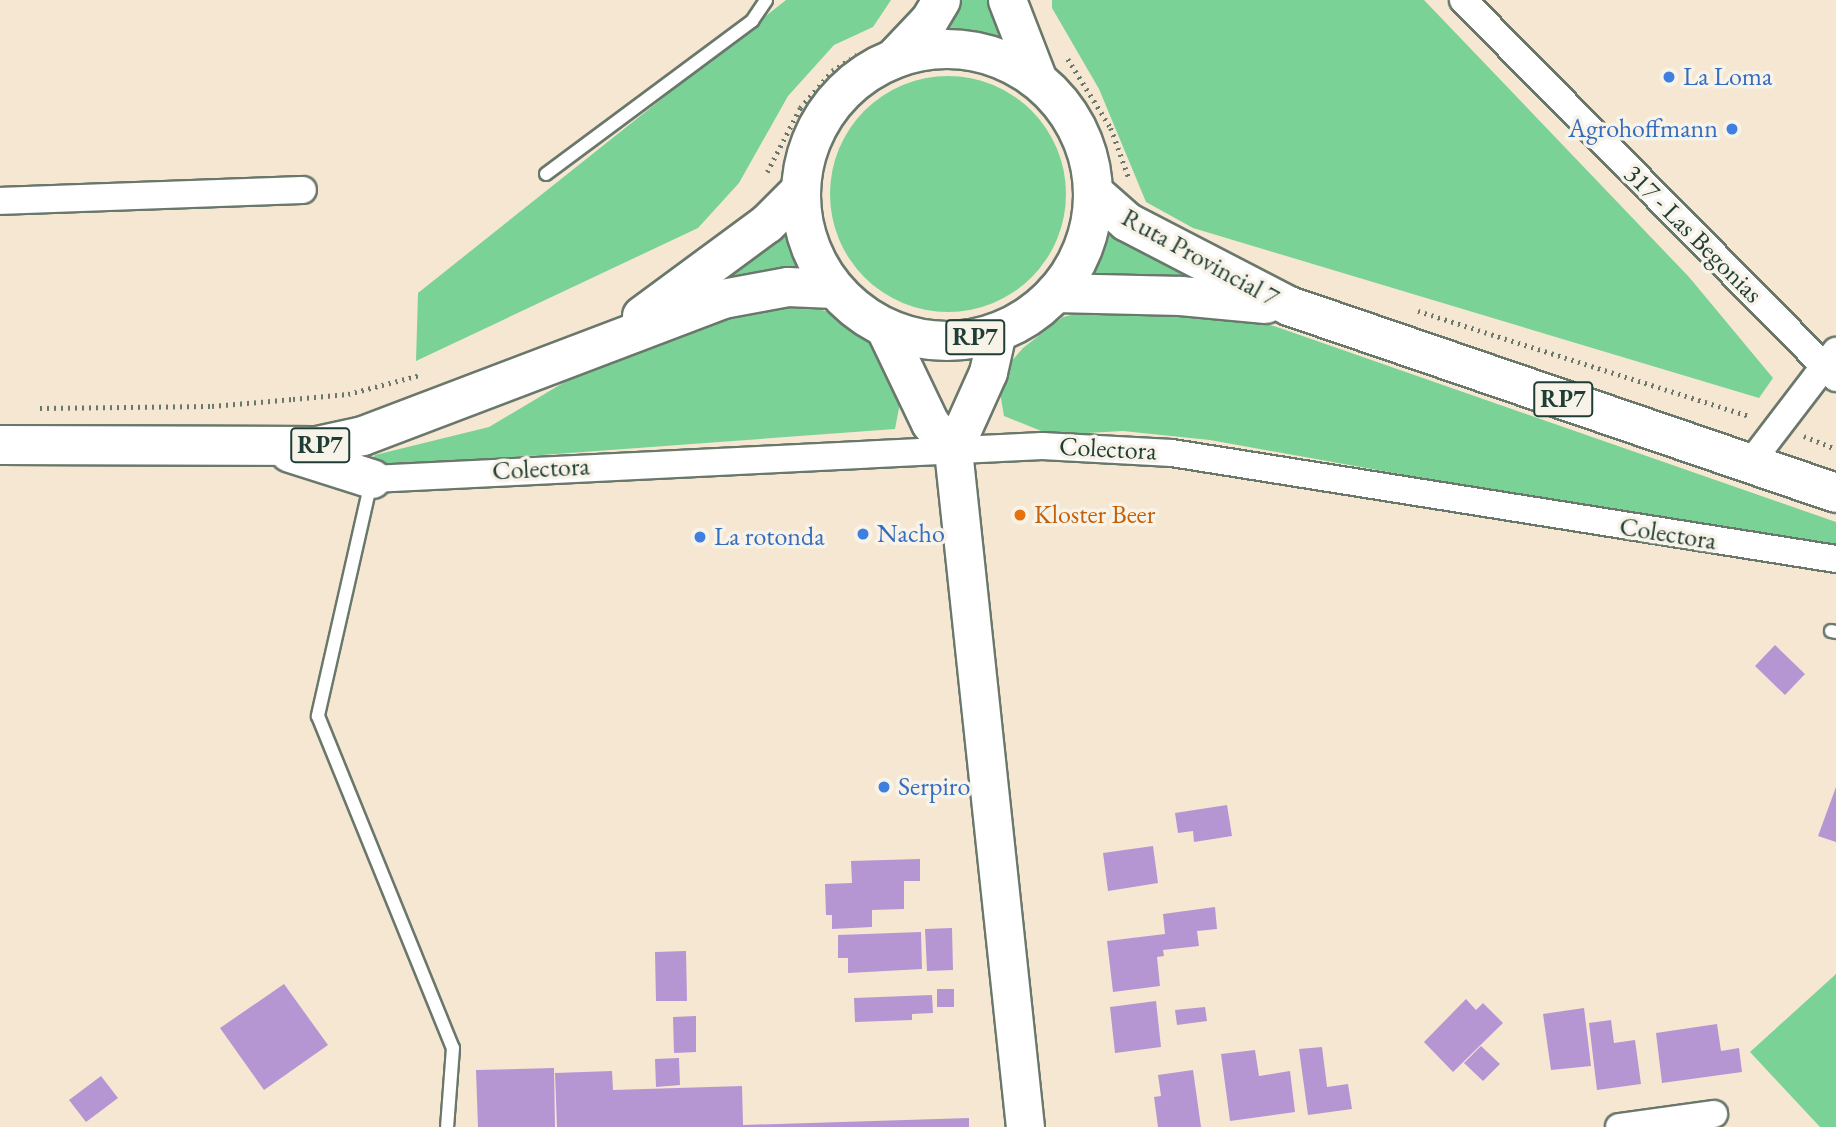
<!DOCTYPE html>
<html>
<head>
<meta charset="utf-8">
<style>
	body { margin:0 }
	#map { position:relative; width:1836px; height:1127px; overflow:hidden; background:#f6e7d3; font-family:"EB Garamond",serif }
	div>[style] { position:absolute }
	.green>* { inset:0; background:#7bd296 }
	.round { border-radius:50% }
	.building>* { inset:0; background:#b596d2 }
	.path>* { height:4.5px; margin-top:-2.25px; transform-origin:0; background:repeating-linear-gradient(90deg,#6a786c 0 2px,transparent 0 7px) }
	.roads { filter:drop-shadow(2px 0 #6a786c) drop-shadow(-2px 0 #6a786c) drop-shadow(0 2px #6a786c) drop-shadow(0 -2px #6a786c) }
	.lane>* { height:12px; margin:-6px; padding:0 6px; transform-origin:6px; border-radius:6px; background:#fff }
	.street>* { height:26px; margin:-13px; padding:0 13px; transform-origin:13px; border-radius:13px; background:#fff }
	.secondary>* { height:37px; margin:-18.5px; padding:0 18.5px; transform-origin:18.5px; border-radius:18.5px; background:#fff }
	.primary>* { height:38px; margin:-19px; padding:0 19px; transform-origin:19px; border-radius:19px; background:#fff }
	.primary>.ring { margin:-19px; padding:0; box-sizing:content-box; background:none; border:38px solid #fff; border-radius:50% }
	.dots>* { width:19px; height:19px; translate:-50% -50%; box-sizing:border-box; border:4px solid #f7f3e8; border-radius:50% }
	span { translate:-50% -50%; white-space:nowrap; text-align:center; line-height:1.15; -webkit-text-stroke:7px #f7f3e8; paint-order:stroke }
	.shield-label span { padding:2px 5px; background:#f7f3e8; border:2px solid; border-radius:5px; -webkit-text-stroke-width:0 }
	.shield-label { font-size:24px; color:#1f3d34; font-weight:700 }
	.shop-label { font-size:26px; color:#366cbe }
	.left { translate:0 -50%; text-align:left }
	.right { translate:-100% -50%; text-align:right }
	.street-label { font-size:26px; color:#1f3d34 }
	.food-label { font-size:26px; color:#c56008 }
</style>
</head>
<body>
<div id="map">
	<div class="green">
		<div style="clip-path:polygon(786px 0,891px 0,873px 27px,834px 45px,788px 96px,739px 183px,698px 228px,416px 361px,418px 293px)"></div>
		<div style="clip-path:polygon(961px 0,989px 0,1008px 49px,940px 39px)"></div>
		<div style="clip-path:polygon(1052px 0,1424px 0,1689px 277px,1773px 378px,1759px 398px,1193px 228px,1146px 202px,1099px 89px,1052px 8px)"></div>
		<div class="round" style="left:830px;top:76px;width:236px;height:236px"></div>
		<div style="clip-path:polygon(793px 220px,796px 255px,810px 271px,649px 314px)"></div>
		<div style="clip-path:polygon(1104px 233px,1164px 262px,1241px 291px,1084px 278px)"></div>
		<div style="clip-path:polygon(795px 301px,852px 320px,878px 350px,891px 373px,900px 403px,895px 429px,365px 468px,375px 455px,489px 427px,605px 358px,684px 326px)"></div>
		<div style="clip-path:polygon(1104px 307px,1202px 311px,1274px 326px,1836px 522px,1836px 545px,1538px 499px,1210px 440px,1123px 431px,1051px 435px,1004px 416px,999px 387px,1009px 364px,1023px 348px,1063px 317px)"></div>
		<div style="clip-path:polygon(1836px 974px,1836px 1127px,1820px 1127px,1750px 1052px)"></div>
	</div>
	<div class="building">
		<div style="clip-path:polygon(1775px 645px,1805px 674px,1785px 695px,1755px 666px)"></div>
		<div style="clip-path:polygon(1836px 787px,1836px 842px,1818px 836px)"></div>
		<div style="clip-path:polygon(1227px 805px,1232px 836px,1194px 842px,1193px 831px,1178px 833px,1175px 813px)"></div>
		<div style="clip-path:polygon(1153px 846px,1158px 883px,1108px 891px,1103px 853px)"></div>
		<div style="clip-path:polygon(920px 859px,920px 881px,904px 881px,904px 909px,872px 910px,872px 927px,832px 929px,832px 915px,826px 915px,825px 884px,852px 883px,851px 861px)"></div>
		<div style="clip-path:polygon(1215px 907px,1217px 929px,1197px 931px,1199px 946px,1163px 950px,1164px 956px,1157px 957px,1160px 986px,1113px 992px,1107px 941px,1165px 934px,1163px 914px)"></div>
		<div style="clip-path:polygon(952px 928px,953px 970px,927px 971px,925px 929px)"></div>
		<div style="clip-path:polygon(921px 932px,922px 969px,848px 973px,848px 958px,838px 958px,838px 935px)"></div>
		<div style="clip-path:polygon(686px 951px,687px 1001px,656px 1001px,655px 952px)"></div>
		<div style="clip-path:polygon(284px 984px,328px 1045px,264px 1090px,220px 1028px)"></div>
		<div style="clip-path:polygon(937px 989px,954px 989px,954px 1007px,937px 1007px)"></div>
		<div style="clip-path:polygon(932px 995px,933px 1013px,912px 1014px,912px 1020px,855px 1022px,854px 998px)"></div>
		<div style="clip-path:polygon(1466px 999px,1476px 1010px,1483px 1003px,1503px 1023px,1453px 1072px,1424px 1042px)"></div>
		<div style="clip-path:polygon(1156px 1001px,1161px 1047px,1115px 1053px,1110px 1007px)"></div>
		<div style="clip-path:polygon(1205px 1007px,1207px 1021px,1177px 1025px,1175px 1010px)"></div>
		<div style="clip-path:polygon(1584px 1008px,1591px 1066px,1551px 1070px,1543px 1014px)"></div>
		<div style="clip-path:polygon(696px 1016px,696px 1052px,674px 1053px,673px 1017px)"></div>
		<div style="clip-path:polygon(1611px 1020px,1614px 1043px,1635px 1040px,1641px 1084px,1597px 1090px,1589px 1023px)"></div>
		<div style="clip-path:polygon(1717px 1024px,1721px 1051px,1739px 1048px,1742px 1072px,1662px 1083px,1656px 1033px)"></div>
		<div style="clip-path:polygon(1481px 1046px,1500px 1064px,1483px 1081px,1464px 1063px)"></div>
		<div style="clip-path:polygon(1322px 1047px,1327px 1087px,1348px 1084px,1352px 1109px,1308px 1115px,1299px 1049px)"></div>
		<div style="clip-path:polygon(1255px 1050px,1259px 1076px,1290px 1071px,1295px 1112px,1230px 1121px,1221px 1054px)"></div>
		<div style="clip-path:polygon(679px 1058px,680px 1085px,656px 1087px,655px 1059px)"></div>
		<div style="clip-path:polygon(554px 1068px,555px 1127px,478px 1127px,476px 1070px)"></div>
		<div style="clip-path:polygon(1193px 1070px,1201px 1127px,1158px 1127px,1154px 1097px,1161px 1096px,1158px 1075px)"></div>
		<div style="clip-path:polygon(612px 1071px,613px 1090px,742px 1086px,743px 1125px,969px 1118px,969px 1127px,557px 1127px,555px 1073px)"></div>
		<div style="clip-path:polygon(101px 1076px,118px 1098px,86px 1122px,69px 1100px)"></div>
	</div>
	<div class="path">
		<div style="left:1068px;top:59px;width:81px;rotate:58.1deg"></div>
		<div style="left:1111px;top:128px;width:53px;rotate:70.2deg"></div>
		<div style="left:767px;top:172px;width:72px;rotate:-62.7deg"></div>
		<div style="left:800px;top:108px;width:49px;rotate:-49.1deg"></div>
		<div style="left:832px;top:71px;width:31px;rotate:-33deg"></div>
		<div style="left:1418px;top:311px;width:348px;rotate:17.6deg"></div>
		<div style="left:40px;top:408px;width:172px;rotate:-0.7deg"></div>
		<div style="left:212px;top:406px;width:81px;rotate:-4.9deg"></div>
		<div style="left:293px;top:399px;width:55px;rotate:-5.2deg"></div>
		<div style="left:348px;top:394px;width:74px;rotate:-14.8deg"></div>
		<div style="left:1804px;top:436px;width:35px;rotate:22deg"></div>
	</div>
	<div class="roads">
		<div class="lane">
			<div style="left:546px;top:174px;width:257px;rotate:-36.6deg"></div>
			<div style="left:752px;top:21px;width:25px;rotate:-56deg"></div>
			<div style="left:371px;top:482px;width:240px;rotate:102.8deg"></div>
			<div style="left:318px;top:716px;width:358px;rotate:67.9deg"></div>
			<div style="left:453px;top:1048px;width:79px;rotate:94.3deg"></div>
			<div style="left:1831px;top:631px;width:5px;rotate:11deg"></div>
		</div>
		<div class="street">
			<div style="left:1463px;top:0;width:531px;rotate:45.38deg"></div>
			<div style="left:0;top:201px;width:303px;rotate:-2.1deg"></div>
			<div style="left:1751px;top:462px;width:140px;rotate:-52.6deg"></div>
			<div style="left:372px;top:479px;width:671px;rotate:-2.82deg"></div>
			<div style="left:1042px;top:446px;width:130px;rotate:3.1deg"></div>
			<div style="left:1172px;top:453px;width:672px;rotate:9.07deg"></div>
			<div style="left:1619px;top:1127px;width:96px;rotate:-7.8deg"></div>
		</div>
		<div class="secondary">
			<div style="left:1007px;top:0;width:86px;rotate:68.8deg"></div>
			<div style="left:891px;top:60px;width:55px;rotate:-46.5deg"></div>
			<div style="left:929px;top:20px;width:23px;rotate:-59deg"></div>
			<div style="left:884px;top:327px;width:106px;rotate:64.4deg"></div>
			<div style="left:930px;top:423px;width:35px;rotate:50deg"></div>
			<div style="left:953px;top:450px;width:681px;rotate:83.93deg"></div>
			<div style="left:953px;top:450px;width:85px;rotate:-65.8deg"></div>
			<div style="left:988px;top:372px;width:41px;rotate:-77.3deg"></div>
		</div>
		<div class="primary">
			<div class="ring" style="left:801px;top:49px;width:254px;height:254px"></div>
			<div style="left:1093px;top:192px;width:45px;rotate:41.4deg"></div>
			<div style="left:1127px;top:222px;width:182px;rotate:27.4deg"></div>
			<div style="left:1289px;top:306px;width:578px;rotate:18.87deg"></div>
			<div style="left:1055px;top:293px;width:126px;rotate:1.4deg"></div>
			<div style="left:1181px;top:296px;width:85px;rotate:5.4deg"></div>
			<div style="left:642px;top:316px;width:155px;rotate:-36.4deg"></div>
			<div style="left:767px;top:224px;width:47px;rotate:-45deg"></div>
			<div style="left:0;top:445px;width:317px;rotate:0.2deg"></div>
			<div style="left:317px;top:446px;width:47px;rotate:-12.3deg"></div>
			<div style="left:363px;top:436px;width:385px;rotate:-20.8deg"></div>
			<div style="left:723px;top:299px;width:66px;rotate:-10.5deg"></div>
			<div style="left:788px;top:287px;width:46px;rotate:2.5deg"></div>
			<div style="left:290px;top:453px;width:86px;rotate:17.6deg"></div>
		</div>
	</div>
	<div class="dots">
		<div style="left:1669px;top:77px;background:#3f7fe0"></div>
		<div style="left:1732px;top:129px;background:#3f7fe0"></div>
		<div style="left:1020px;top:515px;background:#e8710a"></div>
		<div style="left:863px;top:534px;background:#3f7fe0"></div>
		<div style="left:700px;top:537px;background:#3f7fe0"></div>
		<div style="left:884px;top:787px;background:#3f7fe0"></div>
	</div>
	<div class="shield-label">
		<span style="left:975px;top:337px">RP7</span>
		<span style="left:1563px;top:399px">RP7</span>
		<span style="left:320px;top:445px">RP7</span>
	</div>
	<div class="shop-label">
		<span class="left" style="left:1683px;top:77px">La Loma</span>
		<span class="right" style="left:1718px;top:129px">Agrohoffmann</span>
		<span class="left" style="left:877px;top:534px">Nacho</span>
		<span class="left" style="left:714px;top:537px">La rotonda</span>
		<span class="left" style="left:898px;top:787px">Serpiro</span>
	</div>
	<div class="street-label">
		<span style="left:1693px;top:234px;rotate:45deg">317 - Las Begonias</span>
		<span style="left:1200px;top:258px;rotate:29deg">Ruta Provincial 7</span>
		<span style="left:1108px;top:449px;rotate:3deg">Colectora</span>
		<span style="left:541px;top:469px;rotate:-3deg">Colectora</span>
		<span style="left:1668px;top:534px;rotate:9deg">Colectora</span>
	</div>
	<div class="food-label">
		<span class="left" style="left:1034px;top:515px">Kloster Beer</span>
	</div>
</div>
</body>
</html>
